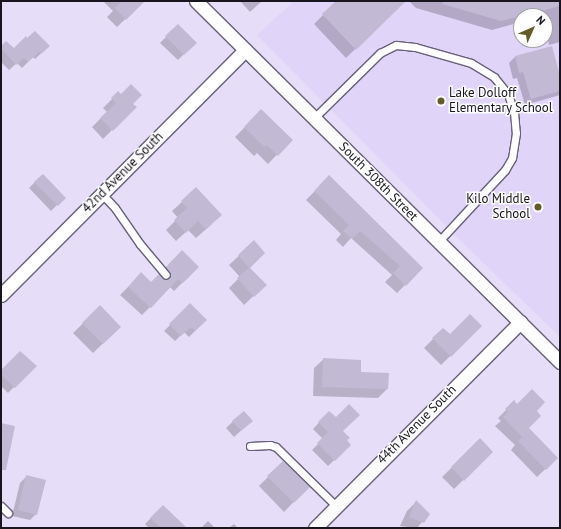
<!DOCTYPE html>
<html>
<head>
<meta charset="utf-8">
<style>
	body { margin:0 }
	#map { position:relative; width:561px; height:529px; overflow:hidden; background:#e6ddf9; font-family:"PT Sans",sans-serif }
	div>[style] { position:absolute }
	.built>* { inset:0; background:#e0d4f8 }
	.shadow>* { inset:0; background:#0003 }
	.building>* { inset:0; background:#c2b9d4 }
	.roads { filter:drop-shadow(1px 0 #696079) drop-shadow(-1px 0 #696079) drop-shadow(0 1px #696079) drop-shadow(0 -1px #696079) }
	.service>* { height:7px; margin:-3.5px; padding:0 3.5px; transform-origin:3.5px; border-radius:3.5px; background:#fff }
	.minor>* { height:13px; margin:-6.5px; padding:0 6.5px; transform-origin:6.5px; border-radius:6.5px; background:#fff }
	.dots>* { width:11px; height:11px; translate:-50% -50%; box-sizing:border-box; border:2px solid #fff; border-radius:50% }
	span { translate:-50% -50%; white-space:nowrap; text-align:center; line-height:1.15; -webkit-text-stroke:3px #fff; paint-order:stroke }
	.poi-label { font-size:13px; color:#18151f }
	.left { translate:0 -50%; text-align:left }
	.right { translate:-100% -50%; text-align:right }
	.street-label { font-size:13px; color:#18151f }
	.frame { position:absolute; inset:0; border:2px solid #18151f; pointer-events:none }
	.north { position:absolute; left:513px; top:8px; width:40px; height:40px; box-sizing:border-box; background:#fff; border:1px solid #a3a1a5; border-radius:50%; rotate:45deg; font-size:11px; font-weight:700; line-height:16px; text-align:center; color:#18151f }
	.north::after { content:''; display:block; margin:auto; width:14px; height:18px; background:#635c29; clip-path:polygon(50% 0,100% 100%,50% 72%,0 100%) }
</style>
</head>
<body>
<div id="map">
	<div class="built">
		<div style="clip-path:polygon(evenodd,294px 1px,560px 1px,560px 337px,471px 251px,257px 35px,294px 1px,521px 16px,545px 16px,545px 40px,521px 40px,521px 16px)"></div>
	</div>
	<div class="shadow">
		<div style="clip-path:polygon(103px 1px,144px 1px,117px 27px,107px 17px,113px 11px)"></div>
		<div style="clip-path:polygon(240px 1px,262px 1px,250px 12px)"></div>
		<div style="clip-path:polygon(337px 1px,405px 1px,346px 58px,314px 24px)"></div>
		<div style="clip-path:polygon(409px 1px,560px 1px,560px 42px,549px 45px,545px 28px,545px 16px,521px 16px,521px 22px,492px 30px,416px 8px)"></div>
		<div style="clip-path:polygon(178px 25px,195px 43px,178px 60px,160px 43px)"></div>
		<div style="clip-path:polygon(49px 46px,35px 59px,33px 57px,22px 68px,17px 63px,9px 70px,1px 62px,1px 47px,14px 50px)"></div>
		<div style="clip-path:polygon(551px 47px,558px 74px,560px 74px,560px 95px,525px 105px,517px 78px,513px 79px,509px 63px,515px 57px)"></div>
		<div style="clip-path:polygon(118px 93px,135px 107px,103px 139px,92px 127px,107px 112px,103px 108px)"></div>
		<div style="clip-path:polygon(261px 111px,291px 140px,268px 164px,257px 153px,254px 156px,235px 137px)"></div>
		<div style="clip-path:polygon(42px 175px,64px 198px,51px 211px,29px 188px)"></div>
		<div style="clip-path:polygon(329px 177px,422px 268px,397px 293px,385px 282px,392px 275px,351px 238px,343px 247px,336px 240px,341px 234px,306px 200px)"></div>
		<div style="clip-path:polygon(196px 189px,212px 224px,196px 238px,188px 230px,176px 241px,166px 230px,178px 218px,172px 211px)"></div>
		<div style="clip-path:polygon(254px 242px,264px 253px,249px 268px,265px 285px,244px 305px,229px 288px,240px 277px,229px 265px)"></div>
		<div style="clip-path:polygon(174px 259px,198px 267px,174px 291px,170px 287px,142px 315px,120px 295px,133px 282px,151px 283px)"></div>
		<div style="clip-path:polygon(190px 305px,206px 320px,189px 337px,184px 332px,175px 341px,164px 331px)"></div>
		<div style="clip-path:polygon(100px 307px,120px 327px,93px 353px,73px 333px)"></div>
		<div style="clip-path:polygon(481px 326px,441px 365px,424px 348px,443px 329px,450px 335px)"></div>
		<div style="clip-path:polygon(324px 359px,360px 373px,387px 389px,378px 398px,313px 396px,314px 368px)"></div>
		<div style="clip-path:polygon(35px 366px,8px 393px,1px 386px,1px 371px)"></div>
		<div style="clip-path:polygon(514px 402px,517px 405px,535px 411px,527px 428px,557px 458px,537px 477px,511px 450px,515px 445px,495px 426px,501px 421px,498px 418px)"></div>
		<div style="clip-path:polygon(243px 412px,245px 427px,234px 437px,226px 428px)"></div>
		<div style="clip-path:polygon(329px 412px,350px 445px,328px 466px,312px 450px,323px 439px,313px 429px)"></div>
		<div style="clip-path:polygon(480px 440px,492px 452px,454px 489px,442px 477px)"></div>
		<div style="clip-path:polygon(283px 462px,308px 487px,284px 512px,259px 486px)"></div>
		<div style="clip-path:polygon(26px 477px,36px 514px,30px 520px,12px 516px,20px 483px)"></div>
		<div style="clip-path:polygon(416px 502px,429px 514px,417px 528px,400px 526px,407px 511px)"></div>
		<div style="clip-path:polygon(163px 506px,173px 528px,149px 528px,145px 524px)"></div>
		<div style="clip-path:polygon(208px 521px,215px 528px,201px 528px)"></div>
		<div style="clip-path:polygon(234px 524px,238px 528px,229px 528px)"></div>
	</div>
	<div class="building">
		<div style="clip-path:polygon(122px 1px,145px 1px,126px 20px,115px 8px)"></div>
		<div style="clip-path:polygon(336px 1px,406px 1px,356px 50px,322px 14px)"></div>
		<div style="clip-path:polygon(443px 1px,560px 1px,560px 6px,501px 21px,442px 4px)"></div>
		<div style="clip-path:polygon(178px 24px,197px 43px,184px 55px,165px 36px)"></div>
		<div style="clip-path:polygon(35px 31px,50px 46px,41px 54px,39px 52px,28px 62px,24px 58px,16px 65px,1px 49px,1px 46px,6px 41px,14px 48px,26px 36px,27px 38px)"></div>
		<div style="clip-path:polygon(552px 46px,560px 76px,560px 91px,531px 99px,523px 72px,519px 73px,515px 56px)"></div>
		<div style="clip-path:polygon(131px 84px,142px 95px,133px 104px,137px 107px,113px 131px,100px 118px,116px 103px,111px 98px,118px 91px,121px 94px)"></div>
		<div style="clip-path:polygon(261px 109px,293px 140px,278px 156px,267px 145px,264px 147px,244px 127px)"></div>
		<div style="clip-path:polygon(43px 174px,66px 198px,58px 206px,34px 182px)"></div>
		<div style="clip-path:polygon(329px 175px,423px 268px,406px 286px,393px 273px,400px 266px,360px 231px,352px 239px,343px 231px,349px 225px,314px 191px)"></div>
		<div style="clip-path:polygon(196px 187px,222px 215px,206px 229px,198px 221px,186px 233px,174px 220px,187px 208px,181px 201px)"></div>
		<div style="clip-path:polygon(254px 240px,265px 253px,250px 268px,267px 285px,254px 297px,237px 278px,249px 268px,238px 255px)"></div>
		<div style="clip-path:polygon(182px 250px,199px 267px,183px 283px,178px 279px,151px 308px,128px 287px,141px 272px,151px 282px,159px 274px,164px 280px,169px 279px,171px 274px,166px 267px)"></div>
		<div style="clip-path:polygon(190px 303px,207px 320px,195px 331px,191px 327px,181px 336px,169px 324px)"></div>
		<div style="clip-path:polygon(100px 305px,121px 327px,103px 344px,82px 323px)"></div>
		<div style="clip-path:polygon(470px 314px,482px 326px,451px 357px,432px 338px,443px 328px,450px 334px)"></div>
		<div style="clip-path:polygon(20px 351px,37px 366px,15px 388px,1px 375px,1px 370px)"></div>
		<div style="clip-path:polygon(323px 358px,361px 360px,361px 372px,389px 373px,388px 389px,322px 387px)"></div>
		<div style="clip-path:polygon(532px 389px,545px 402px,537px 411px,541px 416px,529px 428px,558px 458px,546px 470px,518px 441px,522px 437px,503px 417px,508px 412px,505px 409px,514px 400px,517px 404px)"></div>
		<div style="clip-path:polygon(349px 404px,360px 415px,343px 431px,350px 438px,347px 440px,351px 445px,335px 461px,317px 443px,328px 432px,318px 422px,329px 411px,336px 417px)"></div>
		<div style="clip-path:polygon(244px 411px,253px 421px,241px 431px,232px 421px)"></div>
		<div style="clip-path:polygon(1px 423px,15px 426px,6px 470px,1px 470px)"></div>
		<div style="clip-path:polygon(480px 438px,493px 452px,464px 481px,451px 467px)"></div>
		<div style="clip-path:polygon(283px 461px,310px 487px,294px 503px,267px 476px)"></div>
		<div style="clip-path:polygon(26px 475px,46px 480px,37px 515px,18px 510px)"></div>
		<div style="clip-path:polygon(416px 500px,430px 514px,424px 523px,409px 517px)"></div>
		<div style="clip-path:polygon(163px 505px,187px 528px,161px 528px,150px 518px)"></div>
	</div>
	<div class="roads">
		<div class="service">
			<div style="left:314px;top:118px;width:93px;rotate:-44.6deg"></div>
			<div style="left:380px;top:53px;width:18px;rotate:-27deg"></div>
			<div style="left:396px;top:45px;width:19px;rotate:6deg"></div>
			<div style="left:415px;top:47px;width:58px;rotate:15.9deg"></div>
			<div style="left:471px;top:63px;width:27px;rotate:31deg"></div>
			<div style="left:494px;top:77px;width:22px;rotate:51deg"></div>
			<div style="left:508px;top:94px;width:19px;rotate:72deg"></div>
			<div style="left:514px;top:112px;width:21px;rotate:85deg"></div>
			<div style="left:516px;top:133px;width:25px;rotate:99deg"></div>
			<div style="left:512px;top:158px;width:14px;rotate:120deg"></div>
			<div style="left:505px;top:170px;width:98px;rotate:132.9deg"></div>
			<div style="left:102px;top:194px;width:19px;rotate:47deg"></div>
			<div style="left:115px;top:208px;width:44px;rotate:55.2deg"></div>
			<div style="left:140px;top:244px;width:40px;rotate:50deg"></div>
			<div style="left:250px;top:446px;width:20px;rotate:-3deg"></div>
			<div style="left:270px;top:445px;width:6px;rotate:18deg"></div>
			<div style="left:276px;top:447px;width:84px;rotate:44.5deg"></div>
			<div style="left:1px;top:506px;width:10px;rotate:45deg"></div>
		</div>
		<div class="minor">
			<div style="left:196px;top:1px;width:513px;rotate:44.76deg"></div>
			<div style="left:1px;top:295px;width:346px;rotate:-45.1deg"></div>
			<div style="left:315px;top:528px;width:291px;rotate:-45.1deg"></div>
		</div>
	</div>
	<div class="dots">
		<div style="left:441px;top:101px;background:#635c29"></div>
		<div style="left:538px;top:207px;background:#635c29"></div>
	</div>
	<div class="poi-label">
		<span class="left" style="left:449px;top:101px">Lake Dolloff<br>Elementary School</span>
		<span class="right" style="left:530px;top:207px">Kilo Middle<br>School</span>
	</div>
	<div class="street-label">
		<span style="left:123px;top:173px;rotate:-45deg">42nd Avenue South</span>
		<span style="left:378px;top:182px;rotate:45deg">South 308th Street</span>
		<span style="left:417px;top:425px;rotate:-45deg">44th Avenue South</span>
	</div>
	<div class="frame"></div>
	<div class="north">N</div>
</div>
</body>
</html>
